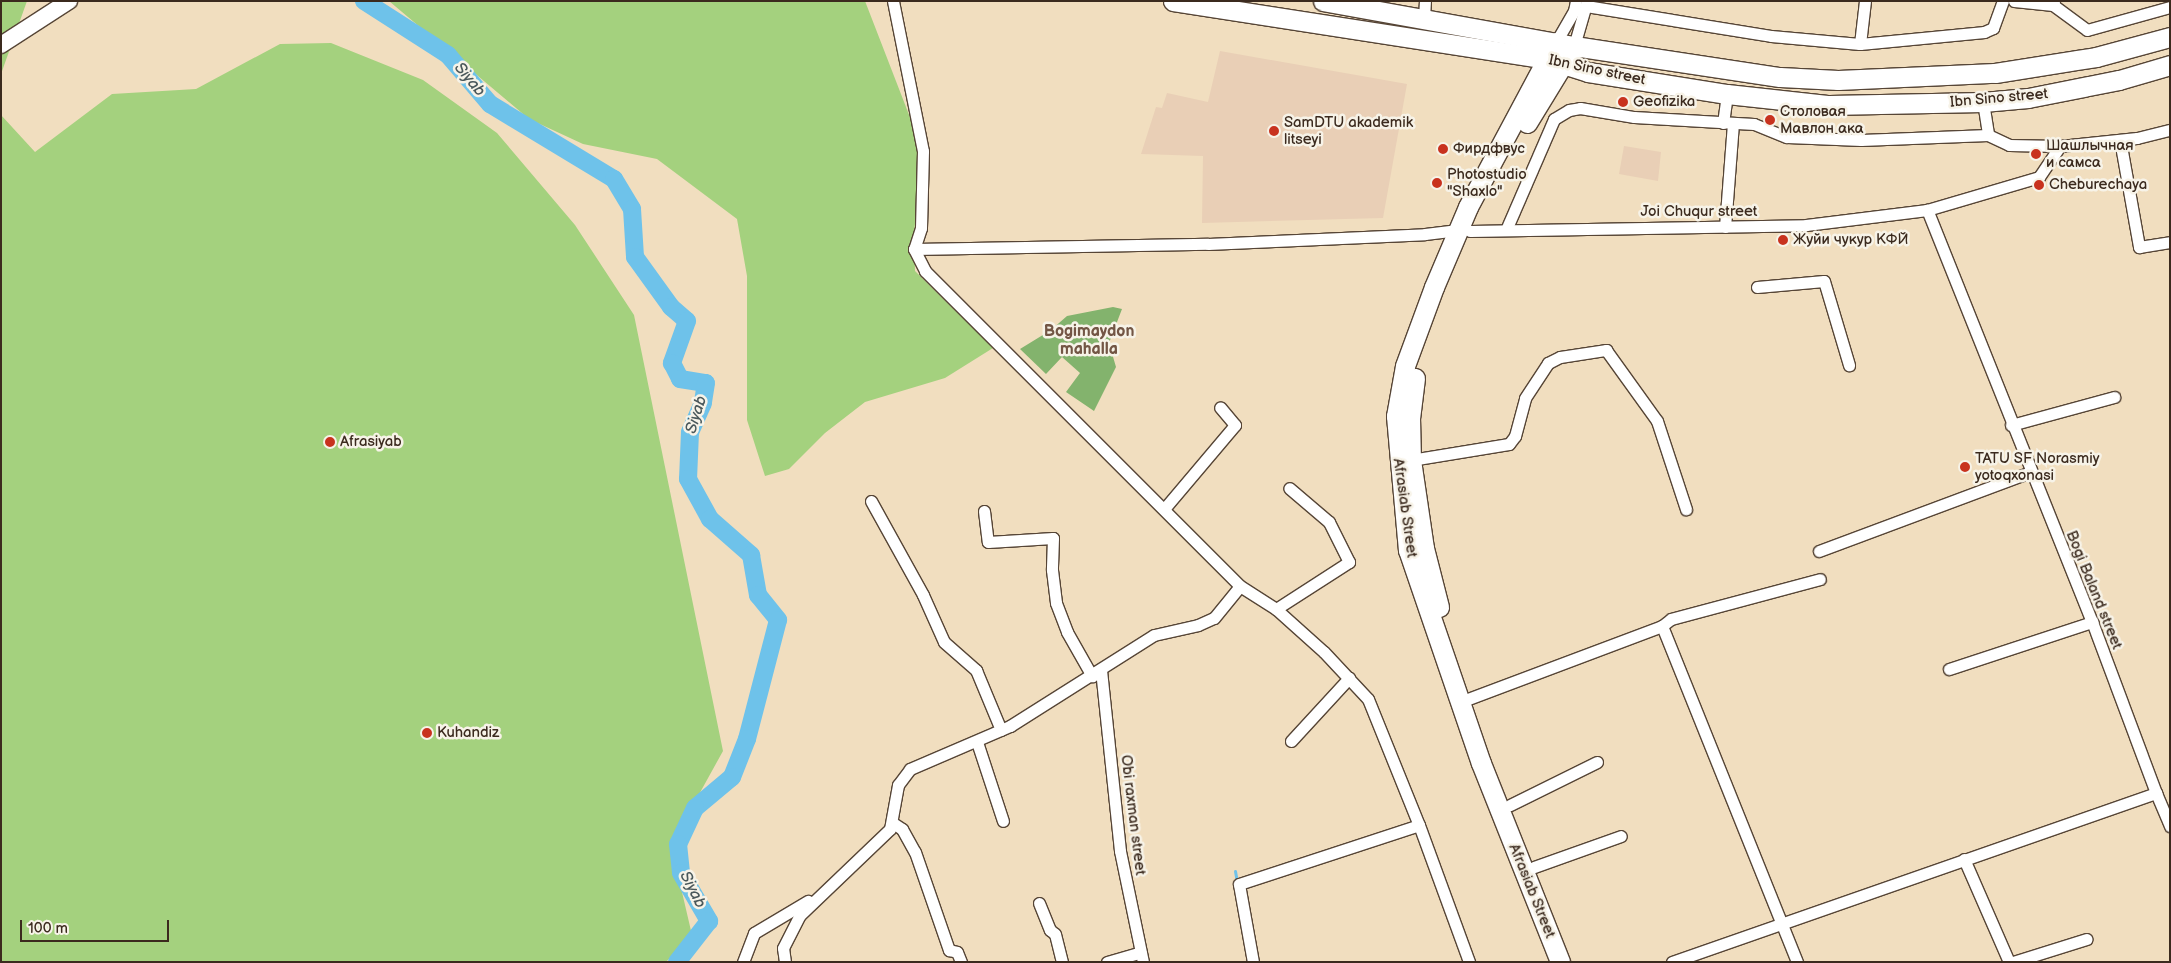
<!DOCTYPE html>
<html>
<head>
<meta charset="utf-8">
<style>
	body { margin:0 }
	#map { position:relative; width:2171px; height:963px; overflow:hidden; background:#f1debf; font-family:"Balsamiq Sans",sans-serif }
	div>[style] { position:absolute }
	.built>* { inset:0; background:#e9cfb6 }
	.green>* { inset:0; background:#a4d17e }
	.forest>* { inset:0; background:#83b36d }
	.stream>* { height:3px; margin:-1.5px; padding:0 1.5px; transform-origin:1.5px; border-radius:1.5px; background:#6ec2ea }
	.river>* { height:18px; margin:-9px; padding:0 9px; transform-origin:9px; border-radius:9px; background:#6ec2ea }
	.roads { filter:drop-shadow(1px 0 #564536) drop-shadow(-1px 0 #564536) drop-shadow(0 1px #564536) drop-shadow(0 -1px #564536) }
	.street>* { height:11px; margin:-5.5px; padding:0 5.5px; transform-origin:5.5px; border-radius:5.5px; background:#fff }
	.secondary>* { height:16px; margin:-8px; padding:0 8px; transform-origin:8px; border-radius:8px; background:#fff }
	.primary>* { height:19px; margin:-9.5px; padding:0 9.5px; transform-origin:9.5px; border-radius:9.5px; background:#fff }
	.dots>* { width:14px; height:14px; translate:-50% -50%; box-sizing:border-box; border:2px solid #f7f3e8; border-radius:50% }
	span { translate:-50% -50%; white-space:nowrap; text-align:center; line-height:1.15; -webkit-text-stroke:5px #f7f3e8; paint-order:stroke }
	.street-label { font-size:15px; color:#3b2a1e }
	.poi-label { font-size:15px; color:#3b2a1e }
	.left { translate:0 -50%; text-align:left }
	.water-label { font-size:16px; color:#4a585b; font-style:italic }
	.neighbourhood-label { font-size:16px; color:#735645; font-weight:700 }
	.frame { position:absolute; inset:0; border:2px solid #3b2a1e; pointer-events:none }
	.scale { position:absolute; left:20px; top:920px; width:149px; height:22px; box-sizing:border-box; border:2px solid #3b2a1e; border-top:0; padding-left:6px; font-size:15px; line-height:18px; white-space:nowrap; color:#3b2a1e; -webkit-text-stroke:4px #f7f3e8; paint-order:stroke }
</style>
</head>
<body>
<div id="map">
	<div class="built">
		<div style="clip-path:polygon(1220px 51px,1407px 84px,1383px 218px,1202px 223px,1203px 156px,1141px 154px,1156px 107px,1162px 108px,1167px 93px,1208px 102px)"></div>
		<div style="clip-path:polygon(1624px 146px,1661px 152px,1658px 181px,1619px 174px)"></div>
	</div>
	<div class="green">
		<div style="clip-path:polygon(1px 1px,27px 1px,1px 74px)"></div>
		<div style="clip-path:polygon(389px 1px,865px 1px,923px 151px,914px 233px,915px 271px,993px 348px,945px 378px,865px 402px,825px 433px,789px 469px,765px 476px,747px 420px,747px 276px,737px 219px,657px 159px,583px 144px,529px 119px)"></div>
		<div style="clip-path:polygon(331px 43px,423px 80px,497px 133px,575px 225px,634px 315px,723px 751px,671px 845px,692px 935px,666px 962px,1px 962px,1px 115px,35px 152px,112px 94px,196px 89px,280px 44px)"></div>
	</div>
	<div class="forest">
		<div style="clip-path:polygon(1113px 307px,1122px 309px,1109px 343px,1116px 367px,1094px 411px,1066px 392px,1080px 373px,1062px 357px,1046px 374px,1020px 349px,1051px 330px,1067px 316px)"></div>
	</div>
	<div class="stream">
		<div style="left:1235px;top:871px;width:11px;rotate:80deg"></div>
	</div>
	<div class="river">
		<div style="left:364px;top:1px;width:100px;rotate:32.7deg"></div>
		<div style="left:448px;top:55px;width:65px;rotate:49.4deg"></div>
		<div style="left:490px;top:104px;width:145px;rotate:31.2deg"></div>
		<div style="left:614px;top:179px;width:35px;rotate:59deg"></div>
		<div style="left:632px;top:209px;width:48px;rotate:86.4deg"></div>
		<div style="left:635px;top:257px;width:62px;rotate:54.2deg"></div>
		<div style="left:671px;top:307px;width:21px;rotate:41deg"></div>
		<div style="left:687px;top:321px;width:45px;rotate:109.7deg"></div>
		<div style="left:672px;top:363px;width:18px;rotate:63deg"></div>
		<div style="left:680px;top:379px;width:26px;rotate:9deg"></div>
		<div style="left:706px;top:383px;width:20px;rotate:99deg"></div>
		<div style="left:703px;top:403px;width:32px;rotate:114deg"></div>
		<div style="left:690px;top:432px;width:47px;rotate:92.4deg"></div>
		<div style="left:688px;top:479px;width:46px;rotate:61.2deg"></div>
		<div style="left:710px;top:519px;width:55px;rotate:41.3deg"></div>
		<div style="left:751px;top:555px;width:41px;rotate:80.1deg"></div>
		<div style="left:758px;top:595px;width:32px;rotate:51deg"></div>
		<div style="left:778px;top:620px;width:123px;rotate:104.6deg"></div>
		<div style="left:747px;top:739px;width:41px;rotate:111.5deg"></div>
		<div style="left:732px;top:777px;width:48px;rotate:140deg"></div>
		<div style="left:695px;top:808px;width:40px;rotate:115deg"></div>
		<div style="left:678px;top:844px;width:29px;rotate:84deg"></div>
		<div style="left:681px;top:873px;width:56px;rotate:59.7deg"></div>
		<div style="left:709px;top:921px;width:52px;rotate:128deg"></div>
	</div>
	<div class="roads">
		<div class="street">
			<div style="left:893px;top:1px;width:153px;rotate:78.7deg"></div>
			<div style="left:923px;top:151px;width:77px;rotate:91.5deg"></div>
			<div style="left:921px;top:228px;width:22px;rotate:108deg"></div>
			<div style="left:914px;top:249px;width:25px;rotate:63deg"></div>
			<div style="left:925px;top:271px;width:445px;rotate:45deg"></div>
			<div style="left:1240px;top:586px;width:43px;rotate:32.6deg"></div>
			<div style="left:1276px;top:609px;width:64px;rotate:41.9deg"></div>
			<div style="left:1324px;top:652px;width:64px;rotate:46.9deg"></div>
			<div style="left:1368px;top:699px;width:136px;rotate:68deg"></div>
			<div style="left:1419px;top:825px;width:146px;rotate:69.9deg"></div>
			<div style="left:2014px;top:1px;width:39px;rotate:6deg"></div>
			<div style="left:2053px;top:5px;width:4px;rotate:-76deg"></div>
			<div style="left:2053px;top:5px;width:42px;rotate:36.3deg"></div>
			<div style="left:2087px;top:30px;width:86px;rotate:-15.5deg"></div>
			<div style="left:1586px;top:6px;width:187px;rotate:9.2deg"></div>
			<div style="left:1771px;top:36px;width:89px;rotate:5.1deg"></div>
			<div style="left:1860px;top:44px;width:43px;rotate:-83.4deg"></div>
			<div style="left:1424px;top:19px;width:18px;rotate:-87deg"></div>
			<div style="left:1556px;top:42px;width:36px;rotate:-60deg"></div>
			<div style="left:1574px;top:11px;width:10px;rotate:-79deg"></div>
			<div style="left:1860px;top:44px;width:125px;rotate:-5.5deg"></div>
			<div style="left:1984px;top:32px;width:10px;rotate:-24deg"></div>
			<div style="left:1993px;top:28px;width:29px;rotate:-70deg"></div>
			<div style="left:1574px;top:46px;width:47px;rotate:-73.9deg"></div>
			<div style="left:1983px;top:102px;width:33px;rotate:81deg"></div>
			<div style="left:1988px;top:135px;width:23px;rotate:25deg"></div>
			<div style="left:2009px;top:145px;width:51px;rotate:1.1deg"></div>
			<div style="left:2060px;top:146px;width:77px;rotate:-5.9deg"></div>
			<div style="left:2137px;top:138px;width:34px;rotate:-14deg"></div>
			<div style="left:1723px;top:123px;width:29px;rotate:-82deg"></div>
			<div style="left:2120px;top:140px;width:109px;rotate:79.9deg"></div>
			<div style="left:2139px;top:247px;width:31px;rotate:-9deg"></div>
			<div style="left:1725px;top:227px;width:103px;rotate:-85.6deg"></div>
			<div style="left:1506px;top:230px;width:121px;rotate:-66.6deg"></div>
			<div style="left:1554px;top:119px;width:17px;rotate:-31deg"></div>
			<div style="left:1569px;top:110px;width:11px;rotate:-10deg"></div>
			<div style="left:1580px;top:108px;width:55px;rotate:9.5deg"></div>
			<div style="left:1634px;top:117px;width:120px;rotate:3.3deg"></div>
			<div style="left:1754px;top:124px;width:35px;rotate:22deg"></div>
			<div style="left:1787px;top:137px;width:74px;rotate:2.3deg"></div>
			<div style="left:1861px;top:140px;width:127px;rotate:-2.3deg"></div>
			<div style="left:1470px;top:231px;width:336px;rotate:-1deg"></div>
			<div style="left:1806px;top:225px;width:122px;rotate:-7.1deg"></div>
			<div style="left:1927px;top:210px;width:117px;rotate:-16.4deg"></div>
			<div style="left:2039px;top:177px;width:37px;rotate:-56deg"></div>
			<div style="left:914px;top:249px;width:294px;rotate:-1deg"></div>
			<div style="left:1208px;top:244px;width:217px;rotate:-2.6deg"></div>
			<div style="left:1425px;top:234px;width:33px;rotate:-7deg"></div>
			<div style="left:1757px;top:287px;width:67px;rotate:-5.1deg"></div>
			<div style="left:1824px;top:281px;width:88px;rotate:73.4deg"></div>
			<div style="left:2011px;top:425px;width:107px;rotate:-15.2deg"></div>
			<div style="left:1411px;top:460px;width:99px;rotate:-9.3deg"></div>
			<div style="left:1509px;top:444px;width:10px;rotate:-53deg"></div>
			<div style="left:1515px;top:436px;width:39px;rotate:-75deg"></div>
			<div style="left:1525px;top:398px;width:42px;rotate:-56.7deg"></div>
			<div style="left:1548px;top:363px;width:13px;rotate:-27deg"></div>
			<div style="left:1560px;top:357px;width:47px;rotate:-8.7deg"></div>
			<div style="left:1606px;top:350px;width:87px;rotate:54.3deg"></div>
			<div style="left:1657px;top:421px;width:93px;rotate:71.8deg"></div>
			<div style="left:871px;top:501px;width:107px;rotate:61deg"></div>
			<div style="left:923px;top:595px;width:51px;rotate:65.9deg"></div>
			<div style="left:944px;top:642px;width:43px;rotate:41.2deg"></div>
			<div style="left:976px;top:670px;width:65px;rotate:67.4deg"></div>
			<div style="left:1164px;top:509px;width:110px;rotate:-49.8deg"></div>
			<div style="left:1235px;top:425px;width:23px;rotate:-130deg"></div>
			<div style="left:984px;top:511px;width:31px;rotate:83deg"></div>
			<div style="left:988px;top:542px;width:65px;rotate:-3.5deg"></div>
			<div style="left:1053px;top:538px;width:32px;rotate:92deg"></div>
			<div style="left:1052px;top:570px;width:33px;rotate:83deg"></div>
			<div style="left:1056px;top:603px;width:31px;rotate:69deg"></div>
			<div style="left:1067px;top:632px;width:51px;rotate:60.4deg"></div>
			<div style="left:1819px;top:551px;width:225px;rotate:-20.5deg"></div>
			<div style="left:1276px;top:609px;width:87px;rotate:-32.8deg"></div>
			<div style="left:1349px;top:562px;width:45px;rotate:-116.6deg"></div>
			<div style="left:1329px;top:522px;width:52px;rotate:-139.6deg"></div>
			<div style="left:1662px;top:626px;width:362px;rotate:68.1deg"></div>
			<div style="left:1949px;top:669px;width:151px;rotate:-18.2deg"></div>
			<div style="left:1101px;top:670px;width:182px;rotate:84deg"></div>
			<div style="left:1120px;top:851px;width:113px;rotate:78.3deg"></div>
			<div style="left:1468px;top:699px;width:207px;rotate:-20.6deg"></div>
			<div style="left:1662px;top:626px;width:11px;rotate:-38deg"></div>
			<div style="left:1671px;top:619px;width:154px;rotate:-15deg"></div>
			<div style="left:1291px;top:741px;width:86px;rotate:-47.4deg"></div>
			<div style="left:977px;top:742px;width:83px;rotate:71.8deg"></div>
			<div style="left:2156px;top:793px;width:36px;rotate:67deg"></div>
			<div style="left:1510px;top:805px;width:97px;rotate:-26.3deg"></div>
			<div style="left:893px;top:823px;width:11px;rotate:34deg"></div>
			<div style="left:902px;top:829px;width:26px;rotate:61deg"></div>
			<div style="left:915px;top:852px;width:104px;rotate:70.9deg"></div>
			<div style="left:949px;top:950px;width:8px;rotate:14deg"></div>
			<div style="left:957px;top:952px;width:11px;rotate:68deg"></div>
			<div style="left:1964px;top:859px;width:112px;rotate:66.4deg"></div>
			<div style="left:1534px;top:867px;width:92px;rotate:-19.6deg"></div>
			<div style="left:1039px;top:903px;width:29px;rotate:68deg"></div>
			<div style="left:1050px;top:930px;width:6px;rotate:39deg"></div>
			<div style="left:1055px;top:934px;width:29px;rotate:76deg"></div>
			<div style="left:743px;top:962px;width:31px;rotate:-69deg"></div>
			<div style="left:754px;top:933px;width:63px;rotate:-30.7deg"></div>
			<div style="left:785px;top:962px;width:14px;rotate:-98deg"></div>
			<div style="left:783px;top:948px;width:37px;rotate:-63deg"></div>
			<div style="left:800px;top:915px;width:124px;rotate:-43.7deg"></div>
			<div style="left:890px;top:829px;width:45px;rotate:-79.7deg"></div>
			<div style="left:898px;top:785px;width:20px;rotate:-53deg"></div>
			<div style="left:910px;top:769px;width:109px;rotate:-23.3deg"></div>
			<div style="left:1010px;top:726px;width:170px;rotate:-32.3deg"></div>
			<div style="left:1154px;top:635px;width:45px;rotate:-12.8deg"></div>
			<div style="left:1198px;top:625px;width:17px;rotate:-24deg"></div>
			<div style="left:1214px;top:618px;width:41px;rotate:-50.9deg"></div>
			<div style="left:1107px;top:962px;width:35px;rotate:-16deg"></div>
			<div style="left:1253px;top:962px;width:79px;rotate:-100.2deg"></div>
			<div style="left:1239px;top:884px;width:189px;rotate:-18.1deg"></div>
			<div style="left:1672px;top:962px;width:513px;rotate:-19.25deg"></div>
			<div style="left:2156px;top:793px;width:183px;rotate:-110.5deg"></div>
			<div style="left:2092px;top:622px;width:444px;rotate:-111.8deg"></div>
			<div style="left:2013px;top:962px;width:77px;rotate:-17.3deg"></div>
		</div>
		<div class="secondary">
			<div style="left:1px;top:45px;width:81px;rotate:-32.9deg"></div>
		</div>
		<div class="primary">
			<div style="left:1173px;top:1px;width:378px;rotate:8.8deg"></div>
			<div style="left:1547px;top:59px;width:43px;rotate:17.6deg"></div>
			<div style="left:1588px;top:72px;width:141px;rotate:9deg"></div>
			<div style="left:1727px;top:94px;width:103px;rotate:6.2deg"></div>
			<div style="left:1829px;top:105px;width:154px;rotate:-1.1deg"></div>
			<div style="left:1983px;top:102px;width:45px;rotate:-5.1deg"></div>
			<div style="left:2028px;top:98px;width:93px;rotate:-11.2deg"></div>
			<div style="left:2119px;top:80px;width:53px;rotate:-16.4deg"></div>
			<div style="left:1323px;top:1px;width:255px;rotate:10.2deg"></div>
			<div style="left:1574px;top:46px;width:208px;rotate:8.6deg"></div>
			<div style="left:1780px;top:77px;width:58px;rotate:3deg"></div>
			<div style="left:1838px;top:80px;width:157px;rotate:-2.6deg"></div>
			<div style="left:1995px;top:73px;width:102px;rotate:-9deg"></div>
			<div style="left:2096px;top:57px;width:77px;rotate:-15.1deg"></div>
			<div style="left:1556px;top:42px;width:187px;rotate:118.1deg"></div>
			<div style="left:1468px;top:207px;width:87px;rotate:113deg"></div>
			<div style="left:1434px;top:287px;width:84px;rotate:110.2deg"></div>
			<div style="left:1405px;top:366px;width:51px;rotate:100.2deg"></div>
			<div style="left:1396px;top:416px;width:135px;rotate:84.9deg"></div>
			<div style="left:1408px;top:550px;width:225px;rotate:71.1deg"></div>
			<div style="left:1481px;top:763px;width:214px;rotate:68.3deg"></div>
			<div style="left:1527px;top:123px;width:90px;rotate:-58.6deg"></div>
			<div style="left:1415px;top:378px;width:39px;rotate:97deg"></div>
			<div style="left:1410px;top:417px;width:43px;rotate:88.7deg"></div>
			<div style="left:1411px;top:460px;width:89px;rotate:81.6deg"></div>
			<div style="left:1424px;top:548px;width:61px;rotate:75.7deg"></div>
		</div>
	</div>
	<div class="dots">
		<div style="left:1623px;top:102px;background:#c8321e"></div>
		<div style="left:1770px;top:120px;background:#c8321e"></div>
		<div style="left:1274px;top:131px;background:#c8321e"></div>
		<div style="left:1443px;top:149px;background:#c8321e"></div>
		<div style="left:2036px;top:154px;background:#c8321e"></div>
		<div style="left:1437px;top:183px;background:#c8321e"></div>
		<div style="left:2039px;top:185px;background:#c8321e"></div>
		<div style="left:1783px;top:240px;background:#c8321e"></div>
		<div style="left:330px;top:442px;background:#c8321e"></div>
		<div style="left:1965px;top:467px;background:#c8321e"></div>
		<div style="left:427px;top:733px;background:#c8321e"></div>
	</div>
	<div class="street-label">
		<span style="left:1597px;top:70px;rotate:12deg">Ibn Sino street</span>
		<span style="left:1999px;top:98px;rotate:-5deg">Ibn Sino street</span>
		<span style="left:1699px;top:212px">Joi Chuqur street</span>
		<span style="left:1405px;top:508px;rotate:82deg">Afrasiab Street</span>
		<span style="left:2094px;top:590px;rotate:68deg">Bogi Baland street</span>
		<span style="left:1133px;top:815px;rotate:83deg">Obi raxman street</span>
		<span style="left:1532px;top:891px;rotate:68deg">Afrasiab Street</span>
	</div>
	<div class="poi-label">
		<span class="left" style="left:1633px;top:102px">Geofizika</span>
		<span class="left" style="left:1780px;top:120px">Столовая<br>Мавлон ака</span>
		<span class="left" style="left:1284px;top:131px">SamDTU akademik<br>litseyi</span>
		<span class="left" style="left:2046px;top:154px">Шашлычная<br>и самса</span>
		<span class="left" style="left:1453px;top:149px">Фирдфвус</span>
		<span class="left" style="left:1447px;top:183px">Photostudio<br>"Shaxlo"</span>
		<span class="left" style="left:2049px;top:185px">Cheburechaya</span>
		<span class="left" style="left:1793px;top:240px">Жуйи чукур КФЙ</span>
		<span class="left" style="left:340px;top:442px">Afrasiyab</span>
		<span class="left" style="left:1975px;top:467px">TATU SF Norasmiy<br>yotoqxonasi</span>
		<span class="left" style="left:437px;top:733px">Kuhandiz</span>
	</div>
	<div class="water-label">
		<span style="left:469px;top:80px;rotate:50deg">Siyab</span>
		<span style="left:697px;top:415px;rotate:-73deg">Siyab</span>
		<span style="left:692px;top:890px;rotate:63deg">Siyab</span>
	</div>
	<div class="neighbourhood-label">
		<span style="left:1089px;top:341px">Bogimaydon<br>mahalla</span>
	</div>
	<div class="frame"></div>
	<div class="scale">100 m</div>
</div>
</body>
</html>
